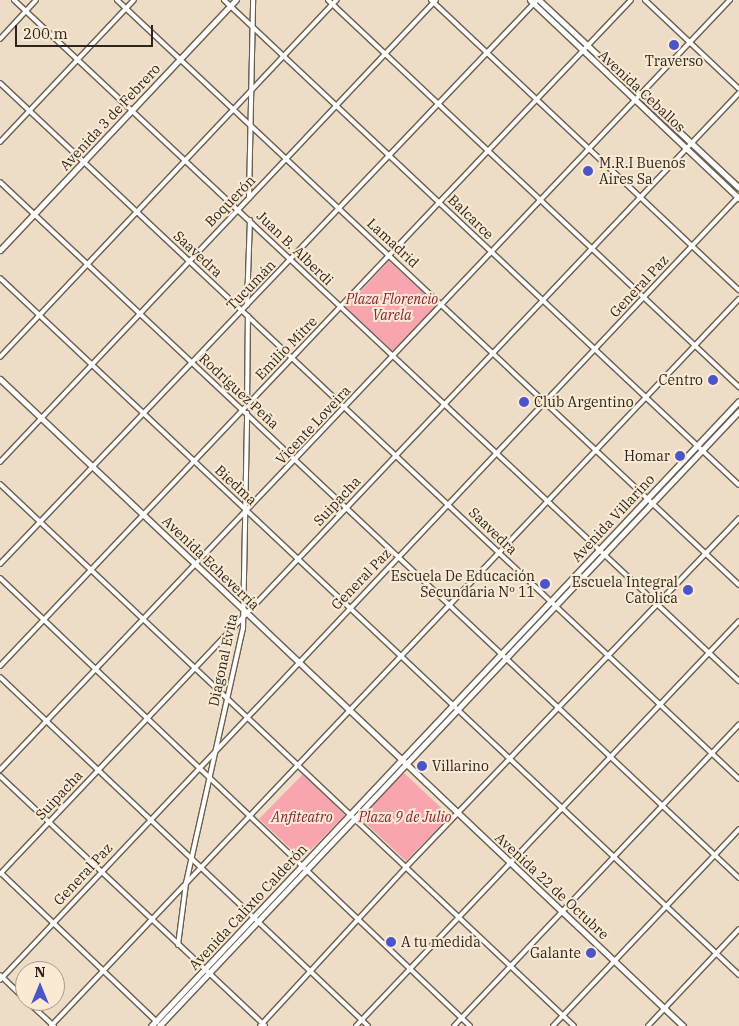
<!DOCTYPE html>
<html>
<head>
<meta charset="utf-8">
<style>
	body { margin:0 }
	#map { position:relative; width:739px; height:1026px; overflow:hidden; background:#edddc7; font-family:"IBM Plex Serif",serif }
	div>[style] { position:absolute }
	.green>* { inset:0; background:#f8a5b0 }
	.roads { filter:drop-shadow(1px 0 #6b5e4b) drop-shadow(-1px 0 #6b5e4b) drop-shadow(0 1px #6b5e4b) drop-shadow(0 -1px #6b5e4b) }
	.street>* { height:4px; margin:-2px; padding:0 2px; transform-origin:2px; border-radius:2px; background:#fff }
	.secondary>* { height:5px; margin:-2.5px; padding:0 2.5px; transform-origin:2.5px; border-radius:2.5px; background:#fff }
	.dots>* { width:14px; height:14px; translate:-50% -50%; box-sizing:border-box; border:2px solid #faead4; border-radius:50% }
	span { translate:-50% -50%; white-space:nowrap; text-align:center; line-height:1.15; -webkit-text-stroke:4px #faead4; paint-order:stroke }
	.poi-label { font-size:14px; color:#2b251d }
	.left { translate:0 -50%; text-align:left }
	.right { translate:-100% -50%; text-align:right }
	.street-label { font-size:14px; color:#2b251d }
	.park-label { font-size:14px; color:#87223b; font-style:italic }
	.north { position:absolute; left:15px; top:961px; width:50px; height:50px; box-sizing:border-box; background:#faead4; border:1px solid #a79b8b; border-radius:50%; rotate:0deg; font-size:14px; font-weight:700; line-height:20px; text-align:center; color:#2b251d }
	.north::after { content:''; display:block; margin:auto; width:18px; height:22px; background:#4c54c9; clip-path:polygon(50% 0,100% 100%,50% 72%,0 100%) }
	.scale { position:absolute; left:15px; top:25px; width:138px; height:22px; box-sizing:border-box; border:2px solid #2b251d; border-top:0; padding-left:6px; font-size:15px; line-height:18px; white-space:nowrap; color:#2b251d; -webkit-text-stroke:4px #faead4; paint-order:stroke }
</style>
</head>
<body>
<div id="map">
	<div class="green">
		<div style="clip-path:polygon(389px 261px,439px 307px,394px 352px,346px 307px)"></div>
		<div style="clip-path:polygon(304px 773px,345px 815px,302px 859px,259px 819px)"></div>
		<div style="clip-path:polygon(404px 773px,450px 816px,406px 861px,360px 818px)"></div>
	</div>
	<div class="roads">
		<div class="street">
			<div style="left:14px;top:0;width:995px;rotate:43.21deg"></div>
			<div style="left:117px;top:0;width:854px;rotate:43.24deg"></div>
			<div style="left:224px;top:0;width:707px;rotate:43.28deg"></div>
			<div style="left:328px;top:0;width:565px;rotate:43.28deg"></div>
			<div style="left:431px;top:0;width:423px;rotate:43.3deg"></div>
			<div style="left:645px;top:0;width:129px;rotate:43.4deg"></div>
			<div style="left:0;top:39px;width:53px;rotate:-47.3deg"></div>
			<div style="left:0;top:83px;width:1015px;rotate:43.28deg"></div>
			<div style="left:0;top:142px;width:195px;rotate:-46.7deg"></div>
			<div style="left:0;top:182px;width:1015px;rotate:43.28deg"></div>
			<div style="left:249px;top:198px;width:198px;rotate:-88.8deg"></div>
			<div style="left:0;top:278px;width:1016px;rotate:43.32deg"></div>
			<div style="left:247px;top:305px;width:85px;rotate:-88deg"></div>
			<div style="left:0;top:357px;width:491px;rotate:-46.7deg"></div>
			<div style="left:247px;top:406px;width:90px;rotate:-89.4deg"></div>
			<div style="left:0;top:462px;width:635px;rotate:-46.66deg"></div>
			<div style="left:0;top:484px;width:789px;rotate:43.36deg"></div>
			<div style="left:0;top:564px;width:779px;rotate:-46.4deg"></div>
			<div style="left:0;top:578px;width:649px;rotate:43.63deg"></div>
			<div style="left:0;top:666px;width:917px;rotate:-46.55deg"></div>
			<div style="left:0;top:677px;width:507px;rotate:43.48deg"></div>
			<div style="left:0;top:770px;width:1061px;rotate:-46.53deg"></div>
			<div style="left:0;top:776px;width:364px;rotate:43.3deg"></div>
			<div style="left:1px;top:873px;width:216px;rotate:43.7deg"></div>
			<div style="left:0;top:874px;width:1075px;rotate:-46.58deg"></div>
			<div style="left:178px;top:945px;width:63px;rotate:-82.6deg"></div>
			<div style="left:186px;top:883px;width:260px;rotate:-77.4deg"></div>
			<div style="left:243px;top:629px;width:216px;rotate:-88.9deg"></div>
			<div style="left:0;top:975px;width:35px;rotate:44deg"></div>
			<div style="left:0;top:980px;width:1077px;rotate:-46.69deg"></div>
			<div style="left:27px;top:1001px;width:37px;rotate:43deg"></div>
			<div style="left:51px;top:1026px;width:1001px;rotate:-46.58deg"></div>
			<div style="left:260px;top:1026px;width:217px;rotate:-47.4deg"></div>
			<div style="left:407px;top:866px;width:481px;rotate:-46.3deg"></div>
			<div style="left:356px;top:1026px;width:557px;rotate:-46.6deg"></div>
			<div style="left:454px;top:1026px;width:415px;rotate:-46.6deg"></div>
			<div style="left:553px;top:1026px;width:271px;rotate:-46.6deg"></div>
			<div style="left:648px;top:1026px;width:133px;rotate:-46.8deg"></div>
		</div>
		<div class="secondary">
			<div style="left:530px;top:0;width:288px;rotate:43.5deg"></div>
			<div style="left:539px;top:0;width:274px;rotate:43.2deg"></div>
			<div style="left:0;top:250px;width:344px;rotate:-46.7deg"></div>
			<div style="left:0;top:379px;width:941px;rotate:43.45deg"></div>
			<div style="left:151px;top:1026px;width:858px;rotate:-46.75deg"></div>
			<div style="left:159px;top:1026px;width:845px;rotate:-46.68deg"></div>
		</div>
	</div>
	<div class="dots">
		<div style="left:674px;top:45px;background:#4c54c9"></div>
		<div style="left:588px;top:171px;background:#4c54c9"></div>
		<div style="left:713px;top:380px;background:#4c54c9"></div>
		<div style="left:524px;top:402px;background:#4c54c9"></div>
		<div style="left:680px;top:456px;background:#4c54c9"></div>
		<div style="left:545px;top:584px;background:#4c54c9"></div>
		<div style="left:688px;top:590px;background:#4c54c9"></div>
		<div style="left:422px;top:766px;background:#4c54c9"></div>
		<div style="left:391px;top:942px;background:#4c54c9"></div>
		<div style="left:591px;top:953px;background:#4c54c9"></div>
	</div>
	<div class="poi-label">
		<span style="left:674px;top:61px">Traverso</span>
		<span class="left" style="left:599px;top:171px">M.R.I Buenos<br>Aires Sa</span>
		<span class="right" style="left:703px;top:380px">Centro</span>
		<span class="left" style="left:534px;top:402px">Club Argentino</span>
		<span class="right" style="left:670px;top:456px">Homar</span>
		<span class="right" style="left:535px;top:584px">Escuela De Educación<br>Secundaria Nº 11</span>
		<span class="right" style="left:678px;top:590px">Escuela Integral<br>Catolica</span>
		<span class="left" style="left:432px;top:766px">Villarino</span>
		<span class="left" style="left:401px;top:942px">A tu medida</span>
		<span class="right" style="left:581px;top:953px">Galante</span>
	</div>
	<div class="street-label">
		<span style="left:642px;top:91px;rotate:43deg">Avenida Ceballos</span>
		<span style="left:110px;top:117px;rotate:-47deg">Avenida 3 de Febrero</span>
		<span style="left:230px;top:201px;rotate:-46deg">Boquerón</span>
		<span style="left:471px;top:217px;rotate:44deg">Balcarce</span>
		<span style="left:393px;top:243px;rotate:43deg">Lamadrid</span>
		<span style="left:295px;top:248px;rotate:44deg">Juan B. Alberdi</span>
		<span style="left:198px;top:254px;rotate:43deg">Saavedra</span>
		<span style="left:251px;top:285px;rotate:-46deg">Tucumán</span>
		<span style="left:639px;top:286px;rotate:-47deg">General Paz</span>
		<span style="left:286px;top:348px;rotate:-46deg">Emilio Mitre</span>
		<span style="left:239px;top:391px;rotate:43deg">Rodríguez Peña</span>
		<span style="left:313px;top:425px;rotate:-47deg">Vicente Loveira</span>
		<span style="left:236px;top:485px;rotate:43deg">Biedma</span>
		<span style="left:337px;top:501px;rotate:-47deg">Suipacha</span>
		<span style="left:613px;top:518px;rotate:-47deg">Avenida Villarino</span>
		<span style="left:493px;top:531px;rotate:44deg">Saavedra</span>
		<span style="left:211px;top:563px;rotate:44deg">Avenida Echeverría</span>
		<span style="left:361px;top:579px;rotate:-46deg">General Paz</span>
		<span style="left:223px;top:660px;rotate:-78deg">Diagonal Evita</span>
		<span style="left:59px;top:795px;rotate:-47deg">Suipacha</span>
		<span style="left:83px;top:874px;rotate:-47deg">General Paz</span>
		<span style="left:552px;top:886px;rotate:43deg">Avenida 22 de Octubre</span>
		<span style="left:248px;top:907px;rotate:-47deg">Avenida Calixto Calderón</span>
	</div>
	<div class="park-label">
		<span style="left:392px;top:307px">Plaza Florencio<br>Varela</span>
		<span style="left:302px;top:817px">Anfiteatro</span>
		<span style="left:405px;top:817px">Plaza 9 de Julio</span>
	</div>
	<div class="north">N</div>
	<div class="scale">200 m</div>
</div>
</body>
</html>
